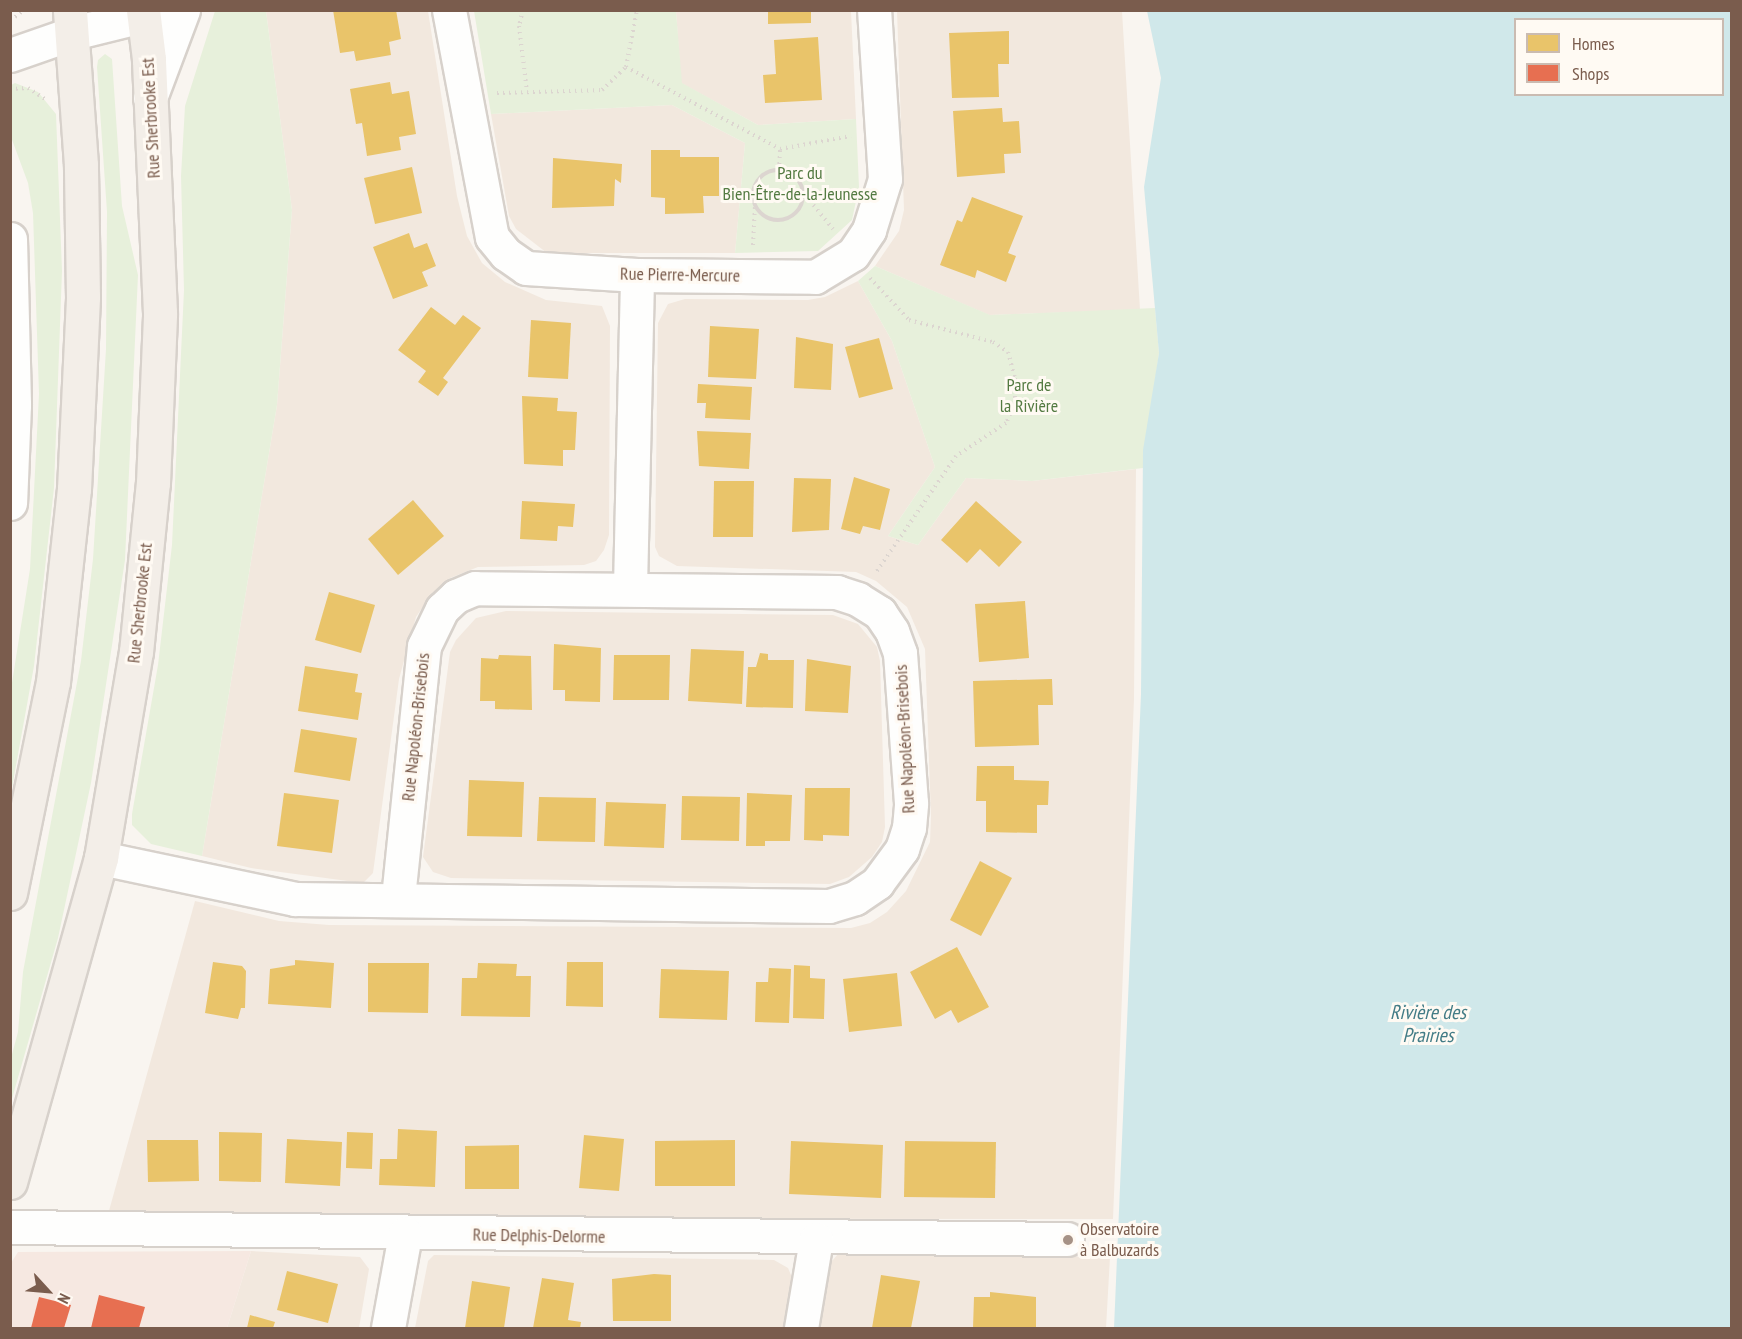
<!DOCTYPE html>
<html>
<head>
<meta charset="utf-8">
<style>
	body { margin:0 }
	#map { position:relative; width:1742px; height:1339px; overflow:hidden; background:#f9f5f0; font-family:"PT Sans Narrow",sans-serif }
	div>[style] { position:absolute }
	.residential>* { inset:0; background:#f2e8de }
	.commercial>* { inset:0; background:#f6e8e1 }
	.green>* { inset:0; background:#e7f0db }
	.water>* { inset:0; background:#d0e8ea }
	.homes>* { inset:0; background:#e9c46a }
	.shops>* { inset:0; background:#e76f51 }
	.path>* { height:4px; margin-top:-2px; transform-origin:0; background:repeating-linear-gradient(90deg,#dcd5d0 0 1.5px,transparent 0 6px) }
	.path>.ring { margin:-2px; padding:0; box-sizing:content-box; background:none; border:4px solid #dcd5d0; border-radius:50% }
	.roads { filter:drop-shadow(2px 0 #d7d1cb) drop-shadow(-2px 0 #d7d1cb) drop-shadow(0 2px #d7d1cb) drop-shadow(0 -2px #d7d1cb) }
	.street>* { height:33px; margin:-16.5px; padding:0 16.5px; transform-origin:16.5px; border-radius:16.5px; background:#fefefd }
	.secondary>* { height:33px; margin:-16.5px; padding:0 16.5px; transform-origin:16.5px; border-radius:16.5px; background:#fefefd }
	.primary>* { height:33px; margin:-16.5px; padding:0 16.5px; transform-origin:16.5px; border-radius:16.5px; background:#f3eee8 }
	.dots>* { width:16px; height:16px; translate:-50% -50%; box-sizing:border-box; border:3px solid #fffaf3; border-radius:50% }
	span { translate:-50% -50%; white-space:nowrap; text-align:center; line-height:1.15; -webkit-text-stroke:6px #fffaf3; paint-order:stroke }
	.street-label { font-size:18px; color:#7a5c4d }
	.park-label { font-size:18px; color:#537a41 }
	.poi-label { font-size:18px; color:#7a5c4d }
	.left { translate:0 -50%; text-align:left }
	.water-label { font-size:20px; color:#437c86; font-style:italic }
	.frame { position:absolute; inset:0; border:12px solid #7a5c4d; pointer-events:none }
	.legend { position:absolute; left:1514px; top:18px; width:210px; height:78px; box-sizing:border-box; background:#fffaf3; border:2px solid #cabbb1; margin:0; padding:8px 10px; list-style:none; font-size:18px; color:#7a5c4d }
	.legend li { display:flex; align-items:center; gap:12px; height:30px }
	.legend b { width:30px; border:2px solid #cabbb1 }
	.north { position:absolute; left:18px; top:1261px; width:60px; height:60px; -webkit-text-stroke:4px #fffaf3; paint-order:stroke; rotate:116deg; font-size:16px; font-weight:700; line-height:24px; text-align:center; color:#7a5c4d }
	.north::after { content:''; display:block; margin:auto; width:21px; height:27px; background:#7a5c4d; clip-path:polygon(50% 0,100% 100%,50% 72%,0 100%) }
</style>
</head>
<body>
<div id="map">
	<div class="residential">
		<div style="clip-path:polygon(266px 11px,428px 11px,457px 196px,467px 236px,482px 263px,505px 282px,546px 300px,602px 306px,610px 326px,609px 535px,604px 550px,596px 561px,584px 565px,478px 567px,450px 578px,430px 596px,416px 617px,399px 679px,373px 873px,363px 883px,251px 868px,202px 856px,277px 405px,292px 210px)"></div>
		<div style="clip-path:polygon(676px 11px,851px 11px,856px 119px,758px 125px,681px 83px)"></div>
		<div style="clip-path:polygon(897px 11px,1122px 11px,1140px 310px,989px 315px,875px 266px,899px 231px,904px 210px)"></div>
		<div style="clip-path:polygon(672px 105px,745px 143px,735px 253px,547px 253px,516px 229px,509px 216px,491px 114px)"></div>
		<div style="clip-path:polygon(858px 281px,892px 341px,935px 467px,888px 536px,918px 545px,966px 478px,1032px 481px,1136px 469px,1134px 699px,1113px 1219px,107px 1218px,195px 901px,279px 921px,329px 925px,851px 928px,870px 923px,887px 912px,906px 891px,930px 842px,931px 816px,925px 649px,907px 607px,876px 581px,856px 572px,677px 566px,659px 556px,655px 547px,658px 323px,668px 304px,685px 299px,808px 300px,825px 297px)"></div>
		<div style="clip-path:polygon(506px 611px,833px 615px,858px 624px,877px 647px,880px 661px,885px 827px,882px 842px,872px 857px,849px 877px,830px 884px,451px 878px,433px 872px,423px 857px,450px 652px,456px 640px,476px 618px)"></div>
		<div style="clip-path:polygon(251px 1251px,360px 1257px,369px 1269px,359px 1328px,227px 1328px)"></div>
		<div style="clip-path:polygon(839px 1253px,1110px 1257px,1106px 1328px,819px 1328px,831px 1262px)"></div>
		<div style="clip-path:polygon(434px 1255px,774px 1260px,788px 1268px,793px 1280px,783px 1328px,415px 1328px,428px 1261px)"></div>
	</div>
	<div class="commercial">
		<div style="clip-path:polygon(251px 1251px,227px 1328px,11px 1328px,11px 1263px,18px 1252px)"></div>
	</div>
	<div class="green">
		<div style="clip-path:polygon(215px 11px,266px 11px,292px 210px,277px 405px,202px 856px,151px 844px,132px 825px,132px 814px,158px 665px,172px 545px,184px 290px,181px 176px,185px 106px)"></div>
		<div style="clip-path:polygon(474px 11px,676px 11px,682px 83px,758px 125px,856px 119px,859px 187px,852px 220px,818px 251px,735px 253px,745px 143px,672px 105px,491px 114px)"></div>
		<div style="clip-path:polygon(105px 54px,112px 59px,122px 206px,138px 275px,125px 560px,91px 783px,58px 938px,11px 1102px,11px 1058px,18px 1032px,23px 972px,81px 661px,93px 559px,106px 349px,107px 212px,97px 67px,98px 60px)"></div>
		<div style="clip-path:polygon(15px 83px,38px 92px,56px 114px,62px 271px,54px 488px,34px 666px,11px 793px,11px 689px,30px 569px,39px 394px,33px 213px,28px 183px,11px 137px,11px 85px)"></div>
		<div style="clip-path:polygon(875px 266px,990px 315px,1155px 308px,1159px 353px,1143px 468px,1032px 481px,966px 478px,918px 545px,888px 536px,935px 467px,892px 341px,858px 281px)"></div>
	</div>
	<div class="water">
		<div style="clip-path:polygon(evenodd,1147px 11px,1731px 11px,1731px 1328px,1114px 1328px,1141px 694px,1143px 450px,1159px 353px,1144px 187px,1161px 78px,1147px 11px,1516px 20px,1722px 20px,1722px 94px,1516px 94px,1516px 20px)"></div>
	</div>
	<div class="homes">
		<div style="clip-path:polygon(333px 10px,396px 10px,401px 39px,389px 42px,391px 55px,356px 61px,354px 51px,340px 53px)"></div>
		<div style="clip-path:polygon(768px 10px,811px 10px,811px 23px,768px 24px)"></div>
		<div style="clip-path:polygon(1009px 31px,1009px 64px,998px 64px,999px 97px,952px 98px,949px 33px)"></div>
		<div style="clip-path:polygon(818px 37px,822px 100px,765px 103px,763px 75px,776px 74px,774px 40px)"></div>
		<div style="clip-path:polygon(390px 82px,392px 94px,409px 91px,416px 134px,399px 137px,401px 150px,367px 156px,362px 123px,356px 124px,350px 89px)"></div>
		<div style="clip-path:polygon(1002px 108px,1003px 122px,1019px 121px,1021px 153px,1004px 154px,1005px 173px,957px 177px,953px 111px)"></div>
		<div style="clip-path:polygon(651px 150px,680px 150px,680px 157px,719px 157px,719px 196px,703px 196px,704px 213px,665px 214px,665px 198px,651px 197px)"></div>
		<div style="clip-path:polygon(553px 158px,622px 164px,621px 183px,615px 179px,614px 206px,552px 208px)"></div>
		<div style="clip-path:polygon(412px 167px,422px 213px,375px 224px,364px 178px)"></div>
		<div style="clip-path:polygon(972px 197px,1023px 216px,1008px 253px,1016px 256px,1006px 282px,977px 270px,975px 278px,940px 265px,957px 220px,962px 222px)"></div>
		<div style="clip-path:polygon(409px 233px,414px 248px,427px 243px,436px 266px,422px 272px,428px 286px,393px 299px,373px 247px)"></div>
		<div style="clip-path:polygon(431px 307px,455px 325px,463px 315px,481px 328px,443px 378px,448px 382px,438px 396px,418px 382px,426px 371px,398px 350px)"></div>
		<div style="clip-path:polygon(531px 320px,571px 323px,568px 379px,528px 377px)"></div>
		<div style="clip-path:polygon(710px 326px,759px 329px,756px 379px,708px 377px)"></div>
		<div style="clip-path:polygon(796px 337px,833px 344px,831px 390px,794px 388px)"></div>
		<div style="clip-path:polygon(879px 338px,893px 389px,859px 398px,845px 347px)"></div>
		<div style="clip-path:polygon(698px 384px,752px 387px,750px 420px,705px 418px,706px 403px,697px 403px)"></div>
		<div style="clip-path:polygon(522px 396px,558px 398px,557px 411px,577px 412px,575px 450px,563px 450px,563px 466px,524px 464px)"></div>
		<div style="clip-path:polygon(697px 431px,751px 433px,749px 469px,699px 466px)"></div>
		<div style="clip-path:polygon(854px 477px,890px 489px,880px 530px,863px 526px,860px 534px,841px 529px)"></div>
		<div style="clip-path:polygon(794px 478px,831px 479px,829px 530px,792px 532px)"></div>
		<div style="clip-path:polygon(714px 481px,754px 481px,753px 537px,713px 537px)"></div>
		<div style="clip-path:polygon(413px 500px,444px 536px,398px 575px,368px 539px)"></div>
		<div style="clip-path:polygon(522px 501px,575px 504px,573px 527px,558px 526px,557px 541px,520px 539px)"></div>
		<div style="clip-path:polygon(976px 501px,1022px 542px,999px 567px,980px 549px,967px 563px,941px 540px)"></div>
		<div style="clip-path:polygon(329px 592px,375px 605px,361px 653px,315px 640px)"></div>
		<div style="clip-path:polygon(1025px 601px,1029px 658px,979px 662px,975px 604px)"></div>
		<div style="clip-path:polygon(554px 644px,601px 648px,600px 702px,565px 701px,565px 690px,553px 690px)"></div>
		<div style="clip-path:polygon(691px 649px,744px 651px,742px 704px,688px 701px)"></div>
		<div style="clip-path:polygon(760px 653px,768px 654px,768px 660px,794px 660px,793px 708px,746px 707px,748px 667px,756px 667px)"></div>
		<div style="clip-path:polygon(499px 655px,531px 656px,532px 710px,495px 709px,495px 701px,480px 701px,481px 658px,498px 659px)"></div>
		<div style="clip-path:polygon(614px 655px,670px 655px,669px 700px,613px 700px)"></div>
		<div style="clip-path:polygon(807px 659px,851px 666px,848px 713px,805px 711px)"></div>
		<div style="clip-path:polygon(305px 666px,358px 674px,355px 692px,362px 693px,358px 720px,298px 711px)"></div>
		<div style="clip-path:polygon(1052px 679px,1053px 705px,1038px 705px,1039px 745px,975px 747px,973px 681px)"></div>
		<div style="clip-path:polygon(301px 729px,357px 738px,350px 781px,294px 772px)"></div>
		<div style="clip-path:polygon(977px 766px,1014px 766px,1014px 780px,1049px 781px,1048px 805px,1037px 805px,1037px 833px,986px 832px,986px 801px,976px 801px)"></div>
		<div style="clip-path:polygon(469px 780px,524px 782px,522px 837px,467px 836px)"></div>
		<div style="clip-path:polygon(805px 788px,850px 788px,849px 836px,823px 835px,823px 841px,804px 840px)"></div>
		<div style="clip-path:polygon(284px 793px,339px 800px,332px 853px,277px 846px)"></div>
		<div style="clip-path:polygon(747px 793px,792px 795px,790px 841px,765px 841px,765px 846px,746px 846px)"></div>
		<div style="clip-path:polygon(682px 796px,740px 797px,739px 841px,681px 840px)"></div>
		<div style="clip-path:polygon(539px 797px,596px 798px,595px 842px,537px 841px)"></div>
		<div style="clip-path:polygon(606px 802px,666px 804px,664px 848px,604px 846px)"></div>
		<div style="clip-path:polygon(980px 861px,1012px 878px,981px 936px,950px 920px)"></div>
		<div style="clip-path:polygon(957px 947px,989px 1007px,958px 1023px,951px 1010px,935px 1019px,910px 972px)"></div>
		<div style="clip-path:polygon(295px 960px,334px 963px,331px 1008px,268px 1004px,270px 969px,295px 965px)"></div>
		<div style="clip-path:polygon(213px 962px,242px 966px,246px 971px,245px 1008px,241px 1008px,238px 1019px,205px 1013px)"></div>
		<div style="clip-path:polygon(567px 962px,603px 962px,603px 1007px,566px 1006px)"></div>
		<div style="clip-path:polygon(368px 963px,429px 963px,428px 1013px,368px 1012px)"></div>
		<div style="clip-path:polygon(478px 963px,517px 964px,516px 976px,531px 976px,530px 1017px,461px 1016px,462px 978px,477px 978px)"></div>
		<div style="clip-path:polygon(794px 965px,810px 966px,810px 978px,825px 979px,824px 1019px,793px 1018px)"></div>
		<div style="clip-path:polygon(769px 968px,791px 969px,789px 1023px,755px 1022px,756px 982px,768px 982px)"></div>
		<div style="clip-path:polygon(661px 969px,729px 971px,727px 1020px,659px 1018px)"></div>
		<div style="clip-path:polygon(897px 973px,902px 1026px,849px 1032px,843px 979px)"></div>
		<div style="clip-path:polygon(398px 1129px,437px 1131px,435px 1187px,379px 1185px,380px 1159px,397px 1159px)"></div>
		<div style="clip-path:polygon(219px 1132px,262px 1133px,261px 1182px,219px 1181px)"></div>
		<div style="clip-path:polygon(347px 1132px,373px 1133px,372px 1169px,346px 1168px)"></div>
		<div style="clip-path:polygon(584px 1135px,624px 1139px,619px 1191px,579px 1188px)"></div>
		<div style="clip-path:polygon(287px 1139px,342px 1142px,340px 1186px,285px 1183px)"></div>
		<div style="clip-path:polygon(147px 1140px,198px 1140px,199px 1181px,148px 1182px)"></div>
		<div style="clip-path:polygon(735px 1140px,735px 1186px,655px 1186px,655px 1141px)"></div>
		<div style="clip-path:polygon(791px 1141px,883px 1145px,881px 1198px,789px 1194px)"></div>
		<div style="clip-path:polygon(905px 1141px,996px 1142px,995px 1198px,904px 1197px)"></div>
		<div style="clip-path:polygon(519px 1145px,519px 1189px,465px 1189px,465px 1146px)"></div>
		<div style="clip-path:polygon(287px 1271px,338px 1284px,328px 1323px,277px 1310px)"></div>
		<div style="clip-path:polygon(654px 1274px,671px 1275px,671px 1321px,613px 1321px,612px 1279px)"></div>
		<div style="clip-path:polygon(881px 1275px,920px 1281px,911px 1328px,872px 1328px)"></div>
		<div style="clip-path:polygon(542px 1278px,574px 1283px,568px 1320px,581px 1322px,580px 1328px,533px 1328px)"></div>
		<div style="clip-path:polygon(472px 1281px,510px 1287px,504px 1328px,465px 1328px)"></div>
		<div style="clip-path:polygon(990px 1292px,1036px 1297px,1036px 1328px,973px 1328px,974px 1297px,990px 1297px)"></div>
		<div style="clip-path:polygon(250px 1315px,275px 1322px,273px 1328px,247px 1328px)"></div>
	</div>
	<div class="shops">
		<div style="clip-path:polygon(99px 1295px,145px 1307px,139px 1328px,91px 1328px)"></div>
		<div style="clip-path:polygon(39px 1297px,71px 1305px,64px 1328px,31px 1328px)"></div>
	</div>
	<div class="path">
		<div style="left:523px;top:10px;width:16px;rotate:104deg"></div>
		<div style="left:519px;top:26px;width:66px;rotate:83.1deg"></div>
		<div style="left:15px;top:17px;width:11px;rotate:-38deg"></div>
		<div style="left:626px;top:67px;width:58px;rotate:-79.1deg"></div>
		<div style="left:10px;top:89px;width:18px;rotate:-3deg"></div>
		<div style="left:28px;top:88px;width:20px;rotate:33deg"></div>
		<div style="left:497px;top:93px;width:105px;rotate:-1.6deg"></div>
		<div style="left:602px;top:90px;width:33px;rotate:-44deg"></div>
		<div style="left:626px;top:67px;width:174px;rotate:28deg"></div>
		<div style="left:780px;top:149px;width:72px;rotate:-10.4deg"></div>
		<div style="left:779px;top:170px;width:21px;rotate:-87deg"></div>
		<div class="ring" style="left:753px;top:170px;width:46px;height:46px"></div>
		<div style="left:802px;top:191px;width:49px;rotate:50.8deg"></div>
		<div style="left:753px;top:245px;width:40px;rotate:-87.1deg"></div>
		<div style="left:870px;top:278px;width:57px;rotate:47.1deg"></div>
		<div style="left:909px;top:320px;width:87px;rotate:14.7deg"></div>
		<div style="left:993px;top:342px;width:18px;rotate:34deg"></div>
		<div style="left:1008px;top:352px;width:27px;rotate:75deg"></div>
		<div style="left:1015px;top:378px;width:25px;rotate:90deg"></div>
		<div style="left:1015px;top:403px;width:22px;rotate:114deg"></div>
		<div style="left:1006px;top:423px;width:60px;rotate:146.6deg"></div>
		<div style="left:956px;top:456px;width:143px;rotate:124.5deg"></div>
	</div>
	<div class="roads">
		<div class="street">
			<div style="left:449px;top:10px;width:231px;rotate:79.3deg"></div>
			<div style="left:492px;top:237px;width:22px;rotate:51deg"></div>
			<div style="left:506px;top:254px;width:24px;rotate:35deg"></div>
			<div style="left:526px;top:268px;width:111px;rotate:3.6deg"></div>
			<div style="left:637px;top:275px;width:178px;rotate:0.6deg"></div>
			<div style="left:815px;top:277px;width:44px;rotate:-31.2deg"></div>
			<div style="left:853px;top:254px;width:29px;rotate:-56deg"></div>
			<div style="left:869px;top:230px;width:53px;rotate:-72.6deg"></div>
			<div style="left:885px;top:179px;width:169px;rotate:-93.7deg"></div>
			<div style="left:10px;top:55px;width:67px;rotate:-19.2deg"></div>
			<div style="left:73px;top:33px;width:96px;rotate:-13.9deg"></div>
			<div style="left:10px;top:239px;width:166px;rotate:88.6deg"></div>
			<div style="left:14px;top:405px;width:98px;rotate:92.3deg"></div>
			<div style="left:630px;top:587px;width:312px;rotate:-88.7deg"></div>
			<div style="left:101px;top:858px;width:198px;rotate:11.9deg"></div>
			<div style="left:295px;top:899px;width:534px;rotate:0.75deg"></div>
			<div style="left:829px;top:906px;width:27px;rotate:-17deg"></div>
			<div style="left:855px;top:898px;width:27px;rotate:-34deg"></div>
			<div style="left:877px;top:883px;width:42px;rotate:-53.7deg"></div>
			<div style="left:902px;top:849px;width:22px;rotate:-72deg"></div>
			<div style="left:909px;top:828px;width:25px;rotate:-85deg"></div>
			<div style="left:911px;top:803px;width:150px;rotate:-94.2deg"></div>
			<div style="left:900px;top:653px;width:23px;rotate:-110deg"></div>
			<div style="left:892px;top:631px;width:22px;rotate:-124deg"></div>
			<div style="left:880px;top:613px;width:26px;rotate:-148deg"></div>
			<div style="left:858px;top:599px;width:22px;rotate:-162deg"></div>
			<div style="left:837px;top:592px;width:362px;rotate:-179.4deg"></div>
			<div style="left:475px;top:588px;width:21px;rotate:157deg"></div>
			<div style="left:456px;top:596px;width:19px;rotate:137deg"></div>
			<div style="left:442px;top:609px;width:41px;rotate:115.9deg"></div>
			<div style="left:424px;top:646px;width:254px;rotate:95.9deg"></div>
			<div style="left:10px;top:1227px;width:1057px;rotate:0.65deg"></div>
			<div style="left:388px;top:1328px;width:96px;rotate:-79.7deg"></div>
			<div style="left:801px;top:1328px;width:90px;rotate:-80.4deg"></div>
		</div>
		<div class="secondary">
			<div style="left:150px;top:98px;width:94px;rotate:-69.4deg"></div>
		</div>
		<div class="primary">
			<div style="left:10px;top:893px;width:215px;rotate:-78.5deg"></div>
			<div style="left:53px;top:682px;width:194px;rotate:-83.8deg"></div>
			<div style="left:74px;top:489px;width:192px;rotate:-87.3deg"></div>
			<div style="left:83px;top:297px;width:132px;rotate:-90.9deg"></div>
			<div style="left:81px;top:165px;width:155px;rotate:-94.1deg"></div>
			<div style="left:10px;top:1182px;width:337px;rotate:-74.3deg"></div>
			<div style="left:101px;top:858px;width:209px;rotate:-80.4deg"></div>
			<div style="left:136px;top:652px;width:170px;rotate:-84.3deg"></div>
			<div style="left:153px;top:483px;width:170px;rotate:-87.6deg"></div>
			<div style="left:160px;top:313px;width:254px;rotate:-92.5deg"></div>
			<div style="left:149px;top:59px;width:49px;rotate:-97deg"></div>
		</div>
	</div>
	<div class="dots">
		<div style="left:1068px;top:1240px;background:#a69286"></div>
	</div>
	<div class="street-label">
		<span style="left:151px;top:118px;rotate:-93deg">Rue Sherbrooke Est</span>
		<span style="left:680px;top:275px;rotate:1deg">Rue Pierre-Mercure</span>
		<span style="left:140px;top:603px;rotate:-84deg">Rue Sherbrooke Est</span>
		<span style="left:416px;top:727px;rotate:-84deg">Rue Napoléon-Brisebois</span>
		<span style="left:905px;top:739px;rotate:-93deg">Rue Napoléon-Brisebois</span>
		<span style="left:539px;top:1236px;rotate:1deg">Rue Delphis-Delorme</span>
	</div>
	<div class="park-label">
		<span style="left:800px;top:184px">Parc du<br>Bien-Être-de-la-Jeunesse</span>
		<span style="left:1029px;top:396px">Parc de<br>la Rivière</span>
	</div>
	<div class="poi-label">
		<span class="left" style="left:1080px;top:1240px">Observatoire<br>à Balbuzards</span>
	</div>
	<div class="water-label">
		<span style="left:1428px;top:1024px">Rivière des<br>Prairies</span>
	</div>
	<div class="frame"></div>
	<ul class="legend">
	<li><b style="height:16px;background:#e9c46a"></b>Homes</li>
	<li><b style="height:16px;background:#e76f51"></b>Shops</li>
	</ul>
	<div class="north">N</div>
</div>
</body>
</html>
